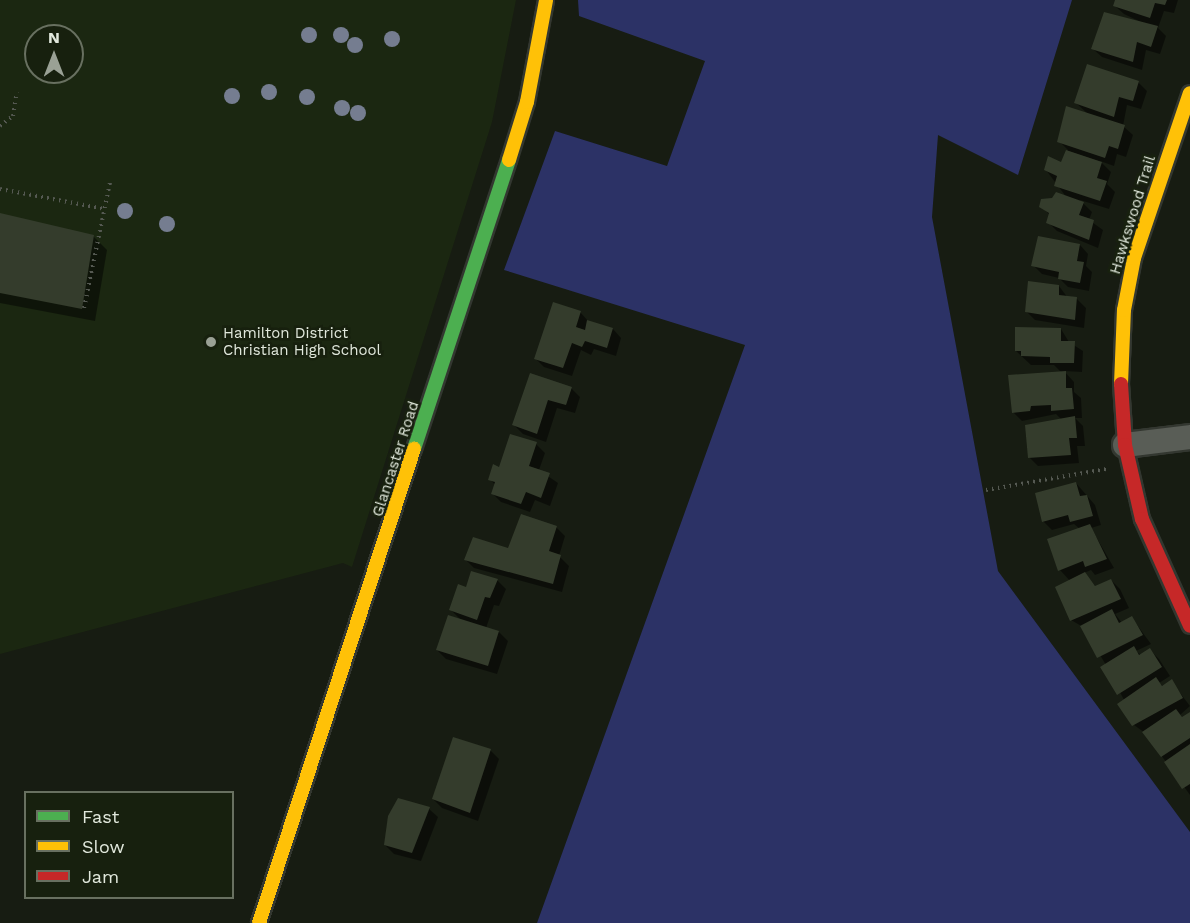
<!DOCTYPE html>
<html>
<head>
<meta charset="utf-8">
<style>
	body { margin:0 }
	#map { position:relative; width:1190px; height:923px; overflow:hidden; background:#171c12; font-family:"Work Sans",sans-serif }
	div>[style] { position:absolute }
	.built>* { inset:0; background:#1b2711 }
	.green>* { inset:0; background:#2c3266 }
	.shadow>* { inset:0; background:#0007 }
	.building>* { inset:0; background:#343c2c }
	.path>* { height:4px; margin-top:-2px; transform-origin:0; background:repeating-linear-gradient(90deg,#555952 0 1.5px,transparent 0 6px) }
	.roads { filter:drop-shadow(2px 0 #333730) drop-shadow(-2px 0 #333730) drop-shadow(0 2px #333730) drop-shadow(0 -2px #333730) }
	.street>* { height:24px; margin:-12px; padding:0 12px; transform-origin:12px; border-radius:12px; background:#595d56 }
	.fast>* { height:14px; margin:-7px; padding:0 7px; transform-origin:7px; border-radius:7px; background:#4caf50 }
	.slow>* { height:14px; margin:-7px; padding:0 7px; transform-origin:7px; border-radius:7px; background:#ffc107 }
	.jam>* { height:14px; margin:-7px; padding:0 7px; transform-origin:7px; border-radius:7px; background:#c62828 }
	.trees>* { width:16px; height:16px; margin:-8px; border-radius:50%; background:#757d90 }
	.dots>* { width:16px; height:16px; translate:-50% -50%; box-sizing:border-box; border:3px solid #17200e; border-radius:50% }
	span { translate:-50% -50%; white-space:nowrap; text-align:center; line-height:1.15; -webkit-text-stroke:5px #17200e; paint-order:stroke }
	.street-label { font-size:15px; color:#e1e8dc }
	.poi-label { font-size:15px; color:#e1e8dc }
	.left { translate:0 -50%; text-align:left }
	.legend { position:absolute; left:24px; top:791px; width:210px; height:108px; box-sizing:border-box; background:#17200e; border:2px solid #687060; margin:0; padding:8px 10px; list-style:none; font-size:18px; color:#e1e8dc }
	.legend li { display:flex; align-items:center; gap:12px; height:30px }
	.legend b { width:30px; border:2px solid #687060 }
	.north { position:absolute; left:24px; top:24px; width:60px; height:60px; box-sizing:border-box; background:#17200e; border:2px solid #687060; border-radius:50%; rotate:0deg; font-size:16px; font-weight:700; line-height:24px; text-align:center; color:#e1e8dc }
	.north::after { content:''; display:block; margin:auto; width:21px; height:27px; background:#9aa195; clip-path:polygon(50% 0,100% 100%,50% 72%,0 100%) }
</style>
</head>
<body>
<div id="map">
	<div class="built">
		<div style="clip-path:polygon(evenodd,0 0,516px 0,492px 122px,352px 567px,343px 563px,0 654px,0 0,36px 36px,72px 36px,72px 72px,36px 72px,36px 36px)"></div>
	</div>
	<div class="green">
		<div style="clip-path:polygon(578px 0,1072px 0,1018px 175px,938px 135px,932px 217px,998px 571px,1190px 832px,1190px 923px,537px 923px,745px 345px,504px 270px,555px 131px,667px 166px,705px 61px,579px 16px)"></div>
	</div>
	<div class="shadow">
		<div style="clip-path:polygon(1117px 0,1178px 0,1174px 13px,1164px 11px,1158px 28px,1166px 36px,1160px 54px,1146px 50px,1142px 70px,1102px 57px,1093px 49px,1143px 23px,1124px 14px,1115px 6px)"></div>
		<div style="clip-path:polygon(1138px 82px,1147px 91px,1141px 109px,1127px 105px,1123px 126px,1133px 135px,1126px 157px,1117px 154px,1114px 166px,1100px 161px,1111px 172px,1107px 184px,1115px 192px,1109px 209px,1080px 200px,1092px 212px,1089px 220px,1103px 230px,1098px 248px,1057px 231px,1048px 222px,1050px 215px,1041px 206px,1067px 198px,1046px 170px,1062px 164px,1068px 150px,1059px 141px,1067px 108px,1088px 114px,1076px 103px)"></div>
		<div style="clip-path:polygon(0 216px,93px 236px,107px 250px,95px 321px,0 303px)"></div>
		<div style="clip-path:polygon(1080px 245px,1088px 254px,1086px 266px,1092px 272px,1089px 291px,1068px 287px,1059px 278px,1042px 274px,1033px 265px)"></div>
		<div style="clip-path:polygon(1059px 286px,1068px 298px,1077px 299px,1086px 308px,1084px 328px,1035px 320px,1026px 311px)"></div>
		<div style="clip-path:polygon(580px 312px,589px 322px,613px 329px,621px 338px,616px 356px,594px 349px,591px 355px,581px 350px,572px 376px,544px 367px,535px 358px)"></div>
		<div style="clip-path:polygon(1061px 329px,1069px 342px,1083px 351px,1082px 372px,1064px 371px,1074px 382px,1074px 392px,1081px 398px,1082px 418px,1075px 418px,1083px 426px,1085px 446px,1077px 446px,1079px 463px,1038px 466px,1029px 457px,1062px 420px,1056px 414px,1022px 421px,1013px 412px,1062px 373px,1054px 365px,1031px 365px,1016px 351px)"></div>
		<div style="clip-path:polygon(531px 375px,571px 388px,580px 397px,575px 413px,557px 408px,546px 442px,523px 434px,514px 425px)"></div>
		<div style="clip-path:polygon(536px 444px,545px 453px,539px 470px,558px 483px,550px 506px,535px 500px,530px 512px,501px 502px,492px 493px,495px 485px,490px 479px)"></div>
		<div style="clip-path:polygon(1076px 483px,1095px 505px,1101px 525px,1091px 528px,1114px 568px,1095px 575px,1091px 570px,1084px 573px,1096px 587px,1111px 580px,1120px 589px,1129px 608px,1115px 614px,1122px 623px,1132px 618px,1151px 644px,1136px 651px,1141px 655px,1150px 650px,1159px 659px,1170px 676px,1159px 683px,1164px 687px,1171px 681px,1190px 706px,1180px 715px,1183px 718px,1190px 713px,1190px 795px,1145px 733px,1134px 725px,1119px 704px,1124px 700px,1106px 665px,1083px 627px,1071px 620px,1070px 581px,1060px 570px,1080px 529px,1074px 524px,1052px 530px,1043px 521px)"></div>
		<div style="clip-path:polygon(556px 527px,565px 536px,559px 556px,569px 566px,562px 592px,474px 568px,465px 559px,509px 550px)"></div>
		<div style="clip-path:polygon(497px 580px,506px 589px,499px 606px,494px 605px,486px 628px,499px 632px,508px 641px,497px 674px,446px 659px,437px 650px,461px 620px,451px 610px,467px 589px)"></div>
		<div style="clip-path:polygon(490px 750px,499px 759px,478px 821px,442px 808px,433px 799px)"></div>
		<div style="clip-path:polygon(429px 809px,438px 817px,421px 861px,394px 854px,385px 845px)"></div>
	</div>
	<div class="building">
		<div style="clip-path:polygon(1115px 0,1167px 0,1165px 5px,1155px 3px,1150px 18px,1113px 6px)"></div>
		<div style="clip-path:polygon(1104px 12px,1158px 26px,1151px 47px,1137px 42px,1133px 62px,1091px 49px)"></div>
		<div style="clip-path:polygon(1087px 64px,1139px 81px,1133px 101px,1119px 97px,1114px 117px,1074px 103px)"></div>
		<div style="clip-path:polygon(1066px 106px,1125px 125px,1118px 149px,1109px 146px,1105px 158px,1057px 142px)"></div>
		<div style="clip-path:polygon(1066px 150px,1102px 162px,1097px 178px,1107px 181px,1100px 201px,1054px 186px,1057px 176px,1044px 170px,1048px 156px,1061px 162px)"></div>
		<div style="clip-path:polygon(1056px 192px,1084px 202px,1079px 215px,1094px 220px,1089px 240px,1046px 223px,1049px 213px,1039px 207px,1041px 199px,1052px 198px)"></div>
		<div style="clip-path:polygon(0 213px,94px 235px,82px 309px,0 293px)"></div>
		<div style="clip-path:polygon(1038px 236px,1080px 244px,1077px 261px,1084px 262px,1080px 283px,1058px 279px,1059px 272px,1031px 266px)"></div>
		<div style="clip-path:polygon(1028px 281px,1059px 285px,1059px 295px,1077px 297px,1075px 320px,1025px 312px)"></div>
		<div style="clip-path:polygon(553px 302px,581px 311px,576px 327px,585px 330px,587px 320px,613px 328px,607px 348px,585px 341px,582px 347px,572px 343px,563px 368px,534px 359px)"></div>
		<div style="clip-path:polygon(1015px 327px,1061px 328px,1061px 341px,1075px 341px,1074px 363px,1050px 363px,1050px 357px,1021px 356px,1021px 351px,1015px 351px)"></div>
		<div style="clip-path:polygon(1066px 371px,1066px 388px,1072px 388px,1074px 409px,1051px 411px,1051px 405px,1031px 406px,1030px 411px,1012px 413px,1008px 375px)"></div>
		<div style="clip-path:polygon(530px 373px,572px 387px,566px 405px,548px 400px,537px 434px,512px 425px)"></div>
		<div style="clip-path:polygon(1075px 416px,1077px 438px,1069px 438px,1071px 455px,1028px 458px,1025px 425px)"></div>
		<div style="clip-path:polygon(510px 434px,537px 442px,529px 466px,550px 473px,541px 498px,526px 492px,521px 504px,491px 494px,495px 482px,488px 480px,493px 464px,499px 467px)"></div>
		<div style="clip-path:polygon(1076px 482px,1080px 496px,1087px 495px,1093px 516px,1070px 522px,1068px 515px,1042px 522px,1035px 493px)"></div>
		<div style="clip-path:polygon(521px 514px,557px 526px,549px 551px,561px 555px,553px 584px,464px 560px,473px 537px,508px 548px)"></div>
		<div style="clip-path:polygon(1090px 524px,1107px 559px,1085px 567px,1083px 561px,1058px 571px,1047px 539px)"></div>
		<div style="clip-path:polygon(471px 571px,498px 579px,490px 598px,485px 597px,477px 620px,449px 610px,458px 584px,466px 587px)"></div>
		<div style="clip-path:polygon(1085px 572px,1095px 586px,1111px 579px,1121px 599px,1070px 621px,1055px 587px)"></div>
		<div style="clip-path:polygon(1112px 609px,1119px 623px,1132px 616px,1143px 635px,1097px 658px,1080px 626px)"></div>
		<div style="clip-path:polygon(448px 615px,499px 631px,488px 666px,436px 650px)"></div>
		<div style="clip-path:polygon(1134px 646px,1139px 655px,1150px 648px,1162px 667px,1117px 695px,1100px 667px)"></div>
		<div style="clip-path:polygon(1156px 677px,1162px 686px,1172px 679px,1183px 698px,1132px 726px,1117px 704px)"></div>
		<div style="clip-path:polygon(1176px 709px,1182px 717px,1190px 712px,1190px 738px,1161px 757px,1142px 732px)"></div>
		<div style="clip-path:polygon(453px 737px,491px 749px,470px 813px,432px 799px)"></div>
		<div style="clip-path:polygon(1190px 744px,1190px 784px,1182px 789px,1164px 762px)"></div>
		<div style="clip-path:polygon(398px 798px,430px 807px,412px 853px,384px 845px,388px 816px)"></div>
	</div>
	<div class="path">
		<div style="left:0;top:126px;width:16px;rotate:-38deg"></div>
		<div style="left:13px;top:116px;width:24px;rotate:-81deg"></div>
		<div style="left:0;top:189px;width:107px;rotate:10.8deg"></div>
		<div style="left:84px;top:308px;width:128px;rotate:-78.3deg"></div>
		<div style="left:986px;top:490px;width:122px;rotate:-9.9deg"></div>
	</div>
	<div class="roads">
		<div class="street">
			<div style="left:1125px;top:445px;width:65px;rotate:-7deg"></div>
		</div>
		<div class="fast">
			<div style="left:414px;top:449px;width:304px;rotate:-71.8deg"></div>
		</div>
		<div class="slow">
			<div style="left:509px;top:160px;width:61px;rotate:-72.8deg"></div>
			<div style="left:527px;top:102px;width:104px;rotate:-79.4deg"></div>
			<div style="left:1121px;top:384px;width:74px;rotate:-87.7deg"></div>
			<div style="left:1124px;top:310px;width:53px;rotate:-79.1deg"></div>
			<div style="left:1134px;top:258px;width:174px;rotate:-71.3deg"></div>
			<div style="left:259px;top:923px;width:499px;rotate:-71.9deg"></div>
		</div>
		<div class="jam">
			<div style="left:1121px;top:384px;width:61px;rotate:86.2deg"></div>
			<div style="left:1125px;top:445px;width:76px;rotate:77.1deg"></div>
			<div style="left:1142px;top:519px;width:117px;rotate:65.8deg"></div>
		</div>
	</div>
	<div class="trees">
		<div style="left:309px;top:35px"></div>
		<div style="left:341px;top:35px"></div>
		<div style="left:392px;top:39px"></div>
		<div style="left:355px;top:45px"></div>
		<div style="left:269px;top:92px"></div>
		<div style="left:232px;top:96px"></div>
		<div style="left:307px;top:97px"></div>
		<div style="left:342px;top:108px"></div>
		<div style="left:358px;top:113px"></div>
		<div style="left:125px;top:211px"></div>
		<div style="left:167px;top:224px"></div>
	</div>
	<div class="dots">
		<div style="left:211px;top:342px;background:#9aa195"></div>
	</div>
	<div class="street-label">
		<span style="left:1133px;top:215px;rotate:-73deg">Hawkswood Trail</span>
		<span style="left:396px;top:459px;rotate:-72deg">Glancaster Road</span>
	</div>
	<div class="poi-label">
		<span class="left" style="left:223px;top:342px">Hamilton District<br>Christian High School</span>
	</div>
	<ul class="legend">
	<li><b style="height:8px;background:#4caf50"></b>Fast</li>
	<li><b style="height:8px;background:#ffc107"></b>Slow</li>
	<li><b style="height:8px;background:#c62828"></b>Jam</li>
	</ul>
	<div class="north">N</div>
</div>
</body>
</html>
